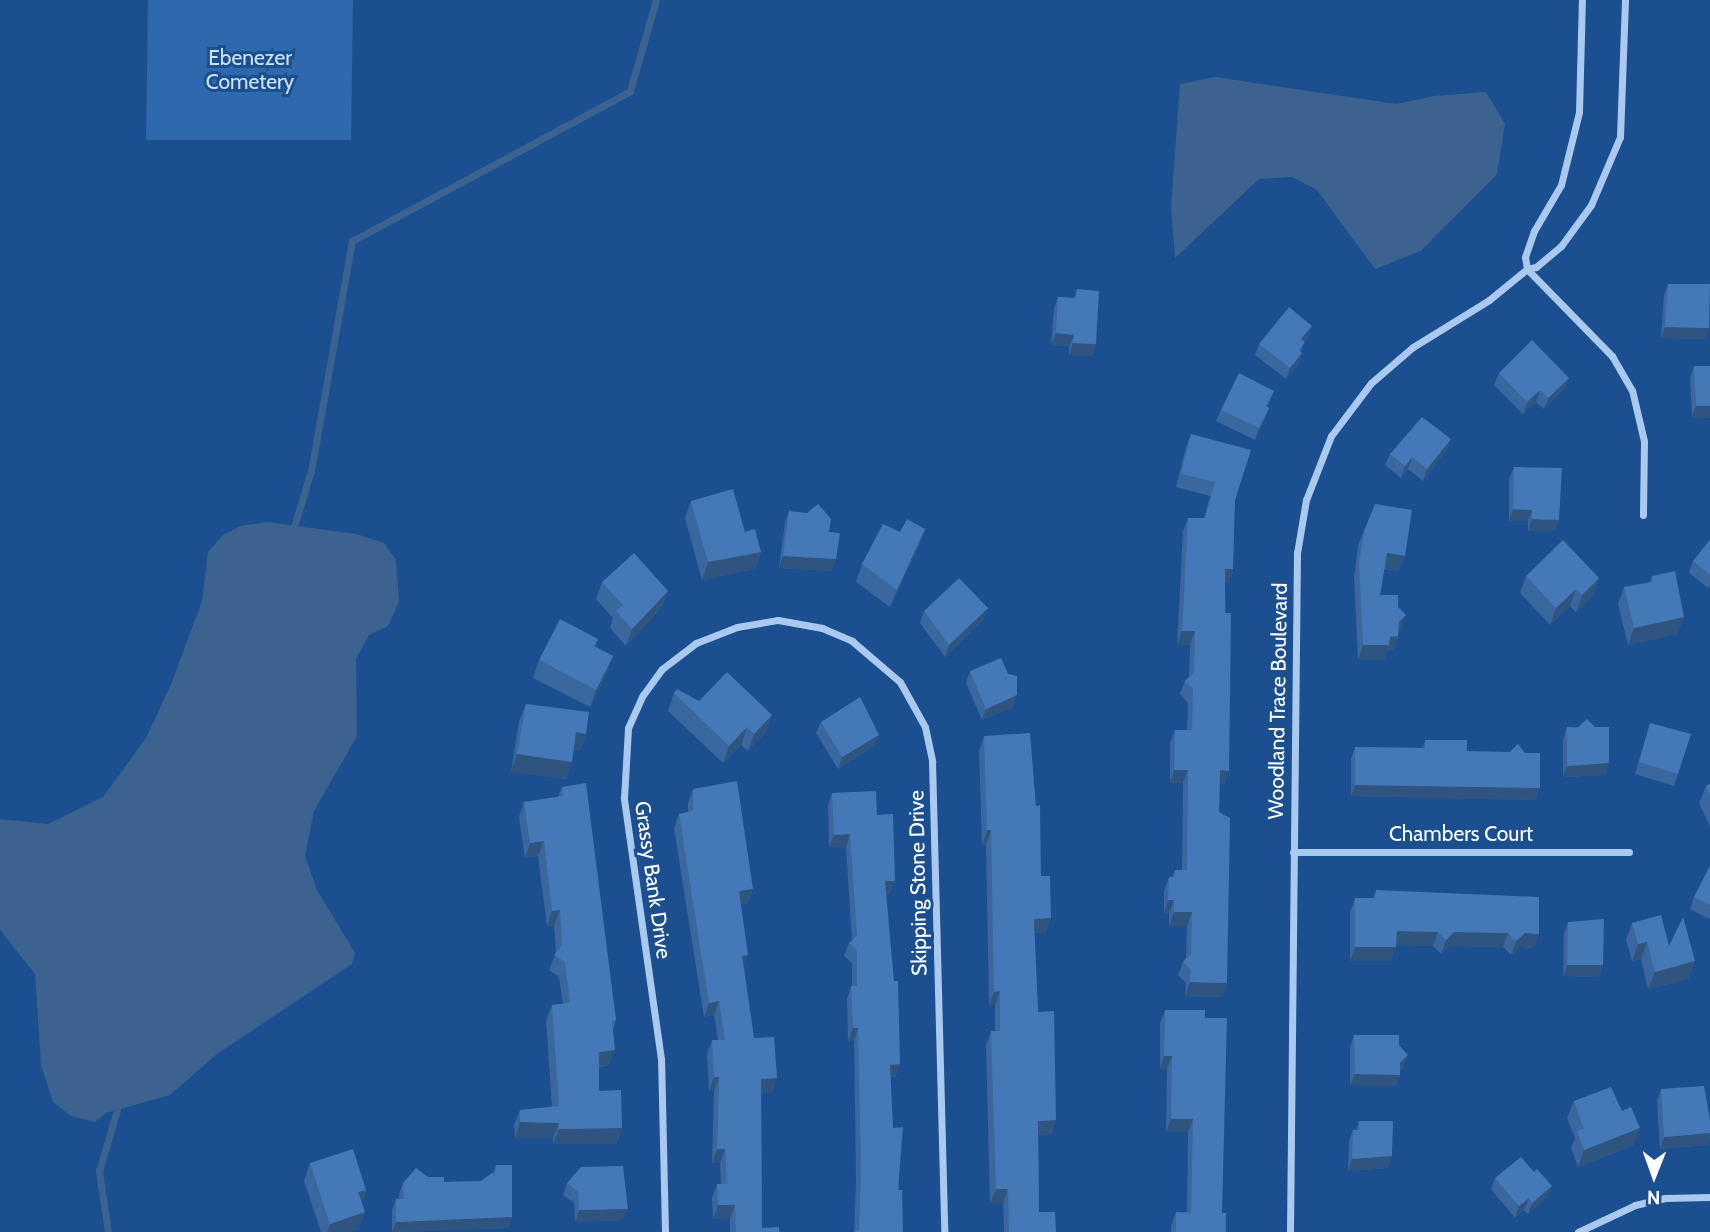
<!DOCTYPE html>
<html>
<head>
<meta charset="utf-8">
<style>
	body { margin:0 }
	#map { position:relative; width:1710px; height:1232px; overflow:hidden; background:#1b4f8f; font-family:Cabin,sans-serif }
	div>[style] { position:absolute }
	.green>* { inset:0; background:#2e69ad }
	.water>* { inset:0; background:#3c6290 }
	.stream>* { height:7px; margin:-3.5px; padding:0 3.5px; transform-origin:3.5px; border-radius:3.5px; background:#3c6290 }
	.minor>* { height:7px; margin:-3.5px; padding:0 3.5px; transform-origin:3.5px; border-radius:3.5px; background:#a9c9ee }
	.wall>* { inset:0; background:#3a679d }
	.shaded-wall>* { inset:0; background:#305480 }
	.building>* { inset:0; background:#4478b7 }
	span { translate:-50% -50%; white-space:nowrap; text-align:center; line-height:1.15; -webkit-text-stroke:6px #1b4f8f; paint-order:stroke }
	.park-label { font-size:21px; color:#cfe3fa }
	.street-label { font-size:21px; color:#fff }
	.north { position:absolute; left:1619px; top:1141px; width:70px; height:70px; -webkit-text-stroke:5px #1b4f8f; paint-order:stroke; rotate:181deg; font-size:19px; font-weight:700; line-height:28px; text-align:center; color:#fff }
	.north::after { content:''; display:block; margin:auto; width:24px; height:32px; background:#fff; clip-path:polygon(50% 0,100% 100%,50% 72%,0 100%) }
</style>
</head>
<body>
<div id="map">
	<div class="green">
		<div style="clip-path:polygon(148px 0,353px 0,351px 140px,146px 140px)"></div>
	</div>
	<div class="water">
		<div style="clip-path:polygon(1215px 77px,1396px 104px,1434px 96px,1486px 92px,1505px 124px,1497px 174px,1421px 251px,1375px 269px,1317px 190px,1292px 177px,1259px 179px,1175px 258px,1171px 207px,1180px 84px)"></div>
		<div style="clip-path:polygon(267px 522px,356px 534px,384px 543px,396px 560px,399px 602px,388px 626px,369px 635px,356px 659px,357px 736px,314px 811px,305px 856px,317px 890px,355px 953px,352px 964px,217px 1054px,170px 1095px,106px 1113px,95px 1122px,71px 1116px,53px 1102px,41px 1065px,35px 974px,0 930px,0 819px,48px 824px,103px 797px,146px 738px,172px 682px,202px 601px,208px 552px,223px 535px,240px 526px)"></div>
	</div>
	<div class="stream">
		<div style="left:292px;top:533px;width:65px;rotate:-73deg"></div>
		<div style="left:311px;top:471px;width:234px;rotate:-79.9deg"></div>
		<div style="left:352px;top:241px;width:316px;rotate:-28.3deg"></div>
		<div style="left:630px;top:91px;width:95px;rotate:-74.1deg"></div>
		<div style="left:108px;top:1232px;width:62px;rotate:-98.4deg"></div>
		<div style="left:99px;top:1171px;width:71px;rotate:-73.6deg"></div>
	</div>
	<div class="minor">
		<div style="left:1527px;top:269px;width:122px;rotate:45.7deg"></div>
		<div style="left:1612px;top:356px;width:39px;rotate:60deg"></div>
		<div style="left:1632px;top:390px;width:52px;rotate:76.8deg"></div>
		<div style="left:1644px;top:441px;width:74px;rotate:90.8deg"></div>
		<div style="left:1527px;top:269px;width:12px;rotate:-99deg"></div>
		<div style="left:1525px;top:257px;width:28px;rotate:-71deg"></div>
		<div style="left:1534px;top:231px;width:53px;rotate:-59.6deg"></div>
		<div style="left:1561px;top:185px;width:75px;rotate:-76.1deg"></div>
		<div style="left:1579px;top:112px;width:112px;rotate:-88.5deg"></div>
		<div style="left:1293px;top:852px;width:336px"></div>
		<div style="left:665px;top:1232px;width:173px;rotate:-91.3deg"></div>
		<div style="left:661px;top:1059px;width:264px;rotate:-98.1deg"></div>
		<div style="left:624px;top:798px;width:70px;rotate:-86.7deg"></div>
		<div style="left:628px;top:728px;width:36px;rotate:-66deg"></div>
		<div style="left:643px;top:695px;width:32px;rotate:-54deg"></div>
		<div style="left:662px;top:669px;width:43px;rotate:-37.4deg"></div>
		<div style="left:696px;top:643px;width:44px;rotate:-21.3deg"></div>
		<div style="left:737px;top:627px;width:42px;rotate:-9.7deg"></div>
		<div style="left:778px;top:620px;width:45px;rotate:10.3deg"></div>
		<div style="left:822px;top:628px;width:33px;rotate:23deg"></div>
		<div style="left:852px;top:641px;width:63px;rotate:40.5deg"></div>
		<div style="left:900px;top:682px;width:51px;rotate:60.9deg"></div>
		<div style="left:925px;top:727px;width:35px;rotate:78deg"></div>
		<div style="left:932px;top:761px;width:471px;rotate:88.5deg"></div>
		<div style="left:1290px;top:1232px;width:679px;rotate:-89.41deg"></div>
		<div style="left:1297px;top:553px;width:54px;rotate:-80.4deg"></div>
		<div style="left:1306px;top:500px;width:69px;rotate:-68.7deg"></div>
		<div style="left:1331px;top:436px;width:66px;rotate:-53deg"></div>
		<div style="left:1371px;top:383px;width:55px;rotate:-40.6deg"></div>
		<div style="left:1413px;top:347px;width:89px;rotate:-31.7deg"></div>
		<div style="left:1489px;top:300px;width:49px;rotate:-39.2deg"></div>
		<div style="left:1527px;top:269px;width:9px;rotate:-13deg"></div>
		<div style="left:1536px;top:267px;width:33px;rotate:-40deg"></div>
		<div style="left:1561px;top:246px;width:51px;rotate:-53.8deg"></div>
		<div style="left:1591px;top:205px;width:74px;rotate:-66.9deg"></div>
		<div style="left:1620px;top:137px;width:137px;rotate:-87.9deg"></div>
		<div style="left:1578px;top:1232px;width:63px;rotate:-25.3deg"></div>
		<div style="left:1635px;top:1205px;width:31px;rotate:-13deg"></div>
		<div style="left:1665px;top:1198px;width:45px;rotate:-1.3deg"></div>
	</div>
	<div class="wall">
		<div style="clip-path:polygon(1668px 284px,1709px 328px,1705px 339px,1661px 338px,1664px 295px)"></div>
		<div style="clip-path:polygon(1077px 289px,1096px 344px,1092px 356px,1069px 355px,1069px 346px,1051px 345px,1054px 309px,1058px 297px,1074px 298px)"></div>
		<div style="clip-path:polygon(1308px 337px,1304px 341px,1301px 352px,1302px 353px,1298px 365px,1286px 379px,1255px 355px,1259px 344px)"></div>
		<div style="clip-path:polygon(1694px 366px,1710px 366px,1710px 418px,1692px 417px,1690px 378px)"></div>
		<div style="clip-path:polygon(1499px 373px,1569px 378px,1564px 389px,1544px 409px,1536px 402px,1523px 414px,1494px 385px)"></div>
		<div style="clip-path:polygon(1274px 391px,1267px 407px,1269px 408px,1265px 419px,1255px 440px,1216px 421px,1221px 410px)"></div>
		<div style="clip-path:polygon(1191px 434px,1235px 500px,1228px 583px,1225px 583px,1229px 771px,1224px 784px,1220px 784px,1219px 812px,1227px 983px,1222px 997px,1185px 996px,1186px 983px,1178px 975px,1183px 962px,1186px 958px,1187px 926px,1169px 926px,1169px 913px,1164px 913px,1164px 891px,1169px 877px,1172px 877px,1175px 870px,1182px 870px,1183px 783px,1170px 783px,1170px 743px,1175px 730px,1187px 730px,1188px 703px,1180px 694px,1185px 681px,1189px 677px,1190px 645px,1177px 644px,1183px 531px,1188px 518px,1204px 518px,1210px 496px,1176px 487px,1186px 447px)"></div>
		<div style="clip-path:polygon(1451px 439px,1447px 450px,1423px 481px,1408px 469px,1401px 478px,1385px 465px,1390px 454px)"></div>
		<div style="clip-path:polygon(1514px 467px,1555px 531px,1528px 531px,1528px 521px,1509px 521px,1509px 479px)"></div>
		<div style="clip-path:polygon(691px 501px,745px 532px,761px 552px,755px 569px,702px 580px,685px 518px)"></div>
		<div style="clip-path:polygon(789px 511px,829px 532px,832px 571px,779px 568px,785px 522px)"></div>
		<div style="clip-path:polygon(925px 529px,919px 546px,890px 607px,856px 582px,862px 564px,900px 532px)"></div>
		<div style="clip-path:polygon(1364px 531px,1399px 571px,1384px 569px,1380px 595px,1398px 607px,1401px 630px,1398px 632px,1398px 636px,1393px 651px,1387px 651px,1384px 660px,1358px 660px,1354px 577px,1358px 545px)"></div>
		<div style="clip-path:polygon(1710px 540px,1710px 586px,1708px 588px,1689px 573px,1693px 561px)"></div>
		<div style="clip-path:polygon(1526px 576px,1599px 578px,1593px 595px,1576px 612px,1570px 606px,1550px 625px,1520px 593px)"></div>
		<div style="clip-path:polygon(1652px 576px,1684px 617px,1677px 634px,1628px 645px,1618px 604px,1624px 587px,1650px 582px)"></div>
		<div style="clip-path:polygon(602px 582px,668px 591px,661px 608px,626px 646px,610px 628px,613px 618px,596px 599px)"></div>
		<div style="clip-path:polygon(988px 608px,983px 620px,945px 657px,920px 623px,924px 611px)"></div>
		<div style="clip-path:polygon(598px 639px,595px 647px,613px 656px,607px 673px,590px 707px,533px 678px,539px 660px)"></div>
		<div style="clip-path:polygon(970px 671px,1013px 707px,982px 720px,966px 683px)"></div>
		<div style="clip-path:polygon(674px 693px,699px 701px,772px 715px,766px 732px,748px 751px,741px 745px,723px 763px,668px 711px)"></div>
		<div style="clip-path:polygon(526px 704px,586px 734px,580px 751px,573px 750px,572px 762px,566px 779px,511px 772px,519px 721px)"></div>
		<div style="clip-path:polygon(821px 722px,874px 746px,838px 769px,816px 733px)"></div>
		<div style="clip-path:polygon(1650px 723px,1678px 774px,1674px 786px,1635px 774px)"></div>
		<div style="clip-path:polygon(1567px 727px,1595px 727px,1605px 775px,1563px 777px,1563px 739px)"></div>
		<div style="clip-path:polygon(984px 736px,1041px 876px,1046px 933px,1034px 933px,1038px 1012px,1056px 1120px,1051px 1135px,1038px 1135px,1039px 1212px,1056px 1232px,1004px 1232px,1003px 1203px,990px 1203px,986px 1045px,991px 1031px,995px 1031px,995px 1006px,989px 1006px,986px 845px,982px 845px,979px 751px)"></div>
		<div style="clip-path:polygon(1425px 740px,1467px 751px,1540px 788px,1535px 800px,1351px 796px,1351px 759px,1355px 747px,1423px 748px)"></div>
		<div style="clip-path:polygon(1710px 784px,1710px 827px,1699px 803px,1706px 786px)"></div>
		<div style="clip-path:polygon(562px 787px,616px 1020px,613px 1030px,609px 1065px,599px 1067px,599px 1091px,622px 1128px,616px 1144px,553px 1144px,553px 1138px,515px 1138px,514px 1125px,520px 1110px,552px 1107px,546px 1021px,552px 1005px,563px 1004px,559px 977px,549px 970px,556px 953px,554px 925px,547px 926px,538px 856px,525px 858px,519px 817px,524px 802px,558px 797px)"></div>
		<div style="clip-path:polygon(693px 789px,753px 889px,748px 903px,741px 904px,744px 968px,754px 1038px,777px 1078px,772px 1092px,761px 1093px,762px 1228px,779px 1232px,730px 1232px,730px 1219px,713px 1219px,712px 1198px,717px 1184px,721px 1184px,720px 1163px,712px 1163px,714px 1091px,709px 1091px,707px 1054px,712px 1040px,718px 1040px,714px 1015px,704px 1017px,674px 828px,679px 814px,688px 812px,688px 803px)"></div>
		<div style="clip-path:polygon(832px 793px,877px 815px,895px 881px,890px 893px,886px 894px,900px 1064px,895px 1077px,890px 1077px,893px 1128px,903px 1232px,854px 1232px,856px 1181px,854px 1041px,848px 1041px,847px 999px,851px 986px,852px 986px,852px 963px,844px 956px,849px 943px,852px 941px,846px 847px,829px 847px,828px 805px)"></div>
		<div style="clip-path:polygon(1710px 866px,1710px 917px,1709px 919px,1690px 909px,1694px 897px)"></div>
		<div style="clip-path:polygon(1376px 890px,1539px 934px,1533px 948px,1520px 947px,1511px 955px,1503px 947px,1449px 946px,1441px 954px,1433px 946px,1396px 945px,1391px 961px,1350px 961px,1350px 912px,1355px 898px,1373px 898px)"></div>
		<div style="clip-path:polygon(1568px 922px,1603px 965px,1599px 977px,1563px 976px,1564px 933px)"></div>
		<div style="clip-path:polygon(1632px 923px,1669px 946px,1689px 979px,1648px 989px,1641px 959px,1632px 961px,1626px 940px)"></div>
		<div style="clip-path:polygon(1165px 1010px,1205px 1018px,1222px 1213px,1226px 1232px,1171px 1232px,1171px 1226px,1176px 1212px,1187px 1212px,1188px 1132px,1166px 1132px,1167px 1069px,1160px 1069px,1160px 1023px)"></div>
		<div style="clip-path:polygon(1354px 1035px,1399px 1045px,1404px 1067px,1400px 1071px,1400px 1075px,1396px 1086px,1350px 1085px,1350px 1047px)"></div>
		<div style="clip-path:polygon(1661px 1089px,1708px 1145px,1660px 1149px,1657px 1101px)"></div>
		<div style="clip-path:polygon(1574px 1101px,1622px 1111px,1634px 1145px,1578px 1167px,1571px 1148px,1575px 1138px,1567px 1118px)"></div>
		<div style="clip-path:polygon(1359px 1121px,1388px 1168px,1348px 1171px,1349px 1141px,1353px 1130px,1356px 1130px)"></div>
		<div style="clip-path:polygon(310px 1163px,366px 1190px,362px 1203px,365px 1212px,358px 1230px,351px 1232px,321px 1232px,304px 1181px)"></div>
		<div style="clip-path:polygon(496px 1165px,512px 1217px,508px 1228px,392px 1232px,392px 1210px,396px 1199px,399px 1199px,399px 1194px,403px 1183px,428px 1177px,444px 1182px,481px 1181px,493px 1173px)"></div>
		<div style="clip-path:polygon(1534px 1172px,1552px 1186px,1547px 1197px,1528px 1214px,1524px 1210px,1515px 1218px,1491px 1189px,1495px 1178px)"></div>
		<div style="clip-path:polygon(567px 1183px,623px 1220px,575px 1222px,574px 1203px,563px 1195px)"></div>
	</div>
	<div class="shaded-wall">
		<div style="clip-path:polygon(1312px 326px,1308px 337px,1297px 350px,1301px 339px)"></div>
		<div style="clip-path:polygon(1665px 327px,1709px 328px,1705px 339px,1661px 338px)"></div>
		<div style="clip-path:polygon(1056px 333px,1074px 335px,1069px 346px,1051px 345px)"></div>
		<div style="clip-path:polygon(1073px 343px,1096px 344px,1092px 356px,1069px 355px)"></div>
		<div style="clip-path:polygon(1302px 353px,1298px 365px,1286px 379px,1290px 368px)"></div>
		<div style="clip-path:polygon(1569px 378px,1564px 389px,1544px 409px,1548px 398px)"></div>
		<div style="clip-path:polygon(1540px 390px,1536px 402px,1523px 414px,1527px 402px)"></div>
		<div style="clip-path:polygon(1696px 406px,1710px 406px,1710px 418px,1692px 417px)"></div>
		<div style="clip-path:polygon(1269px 408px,1265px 419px,1255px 440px,1259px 428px)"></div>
		<div style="clip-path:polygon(1451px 439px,1447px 450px,1423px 481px,1427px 469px)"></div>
		<div style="clip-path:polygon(1412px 457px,1408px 469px,1401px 478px,1405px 466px)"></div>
		<div style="clip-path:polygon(1513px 509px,1532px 510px,1528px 521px,1509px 521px)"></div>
		<div style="clip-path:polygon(1532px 519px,1559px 520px,1555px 531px,1528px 531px)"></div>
		<div style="clip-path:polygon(925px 529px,919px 546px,890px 607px,897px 590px)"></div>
		<div style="clip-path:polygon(761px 552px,755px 569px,702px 580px,708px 562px)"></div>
		<div style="clip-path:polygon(1387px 553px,1405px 556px,1399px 571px,1381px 568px)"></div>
		<div style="clip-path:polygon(783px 556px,836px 559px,832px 571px,779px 568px)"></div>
		<div style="clip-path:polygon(1225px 569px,1233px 569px,1228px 583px,1220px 583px)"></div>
		<div style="clip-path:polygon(1599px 578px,1593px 595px,1576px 612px,1582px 595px)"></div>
		<div style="clip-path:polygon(1576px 589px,1570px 606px,1550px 625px,1556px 608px)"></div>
		<div style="clip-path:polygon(668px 591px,661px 608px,626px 646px,632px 629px)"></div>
		<div style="clip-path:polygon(988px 608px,983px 620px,945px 657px,949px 645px)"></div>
		<div style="clip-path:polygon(1406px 615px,1401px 630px,1394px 637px,1398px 636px,1393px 651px,1387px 651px,1384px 660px,1358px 660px,1363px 645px,1390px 637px,1399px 622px)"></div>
		<div style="clip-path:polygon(1684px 617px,1677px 634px,1628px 645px,1634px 628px)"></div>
		<div style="clip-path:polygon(1182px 631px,1195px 631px,1190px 645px,1177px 644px)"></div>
		<div style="clip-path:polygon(613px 656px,607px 673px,590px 707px,596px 690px)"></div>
		<div style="clip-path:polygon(1017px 695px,1013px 707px,982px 720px,986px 709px)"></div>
		<div style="clip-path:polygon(772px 715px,766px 732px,748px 751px,754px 734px)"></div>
		<div style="clip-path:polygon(747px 727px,741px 745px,723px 763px,729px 746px)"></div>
		<div style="clip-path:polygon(576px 732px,586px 734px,580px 751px,569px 750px)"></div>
		<div style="clip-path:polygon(879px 735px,874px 746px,838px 769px,842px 757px)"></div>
		<div style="clip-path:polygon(517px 754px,572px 762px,566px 779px,511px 772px)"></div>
		<div style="clip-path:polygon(1609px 763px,1605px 775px,1563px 777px,1567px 766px)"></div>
		<div style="clip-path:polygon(1174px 770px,1188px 770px,1183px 783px,1170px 783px)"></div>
		<div style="clip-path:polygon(1220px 770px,1229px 771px,1224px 784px,1215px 784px)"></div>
		<div style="clip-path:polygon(1355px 785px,1540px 788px,1535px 800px,1351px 796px)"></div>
		<div style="clip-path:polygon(987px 830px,991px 830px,986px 845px,982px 845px)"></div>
		<div style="clip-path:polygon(850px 834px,846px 847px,829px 847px,834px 835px)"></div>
		<div style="clip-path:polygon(544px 841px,538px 856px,525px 858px,530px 843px)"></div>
		<div style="clip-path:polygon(885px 881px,895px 881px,890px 893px,880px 894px)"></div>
		<div style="clip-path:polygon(753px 889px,748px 903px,734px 905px,739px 891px)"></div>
		<div style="clip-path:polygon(1168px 900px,1174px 900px,1169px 913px,1164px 913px)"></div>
		<div style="clip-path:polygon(560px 910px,554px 925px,547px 926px,552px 911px)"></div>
		<div style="clip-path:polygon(1174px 912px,1192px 912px,1187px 926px,1169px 926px)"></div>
		<div style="clip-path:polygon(1051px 918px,1046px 933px,1028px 933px,1034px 919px)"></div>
		<div style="clip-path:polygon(1397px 931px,1438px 932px,1433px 946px,1391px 945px)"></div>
		<div style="clip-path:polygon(1454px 932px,1508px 933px,1503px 947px,1449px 946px,1441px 954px,1446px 940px)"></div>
		<div style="clip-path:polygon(1525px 933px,1539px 934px,1533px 948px,1520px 947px,1511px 955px,1516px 941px)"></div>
		<div style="clip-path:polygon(1647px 942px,1641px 959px,1632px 961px,1638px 944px)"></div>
		<div style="clip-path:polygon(1355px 947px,1396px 947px,1391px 961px,1350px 961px)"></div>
		<div style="clip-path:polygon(748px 955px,743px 969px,742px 956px)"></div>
		<div style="clip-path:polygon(1695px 961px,1689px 979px,1648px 989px,1655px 972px)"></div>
		<div style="clip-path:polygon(1567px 965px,1603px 965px,1599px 977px,1563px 976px)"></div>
		<div style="clip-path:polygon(1190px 982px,1227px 983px,1222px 997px,1185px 996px)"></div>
		<div style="clip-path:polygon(1000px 991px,995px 1006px,989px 1006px,994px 992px)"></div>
		<div style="clip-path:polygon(719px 1001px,714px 1015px,704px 1017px,709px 1003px)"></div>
		<div style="clip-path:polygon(853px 1028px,858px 1028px,854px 1041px,848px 1041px)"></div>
		<div style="clip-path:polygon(615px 1050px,609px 1065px,593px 1067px,599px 1052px)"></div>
		<div style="clip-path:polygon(1408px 1055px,1404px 1067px,1396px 1075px,1400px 1075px,1396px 1086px,1350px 1085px,1355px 1074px,1400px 1063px)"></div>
		<div style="clip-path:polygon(1164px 1056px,1172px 1056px,1167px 1069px,1160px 1069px)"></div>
		<div style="clip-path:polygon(900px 1064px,895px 1077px,885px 1077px,890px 1065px)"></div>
		<div style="clip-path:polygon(714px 1077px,719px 1077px,714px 1091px,709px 1091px)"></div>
		<div style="clip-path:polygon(777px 1078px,772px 1092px,756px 1093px,761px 1079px)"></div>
		<div style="clip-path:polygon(1171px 1119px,1193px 1119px,1188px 1132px,1166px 1132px)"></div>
		<div style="clip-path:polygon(1056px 1120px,1051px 1135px,1033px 1135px,1038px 1121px)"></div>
		<div style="clip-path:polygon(520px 1122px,559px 1123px,553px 1138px,515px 1138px)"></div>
		<div style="clip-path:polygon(622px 1128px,616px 1144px,553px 1144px,559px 1129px)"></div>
		<div style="clip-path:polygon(1640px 1128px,1634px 1145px,1578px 1167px,1584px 1150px)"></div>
		<div style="clip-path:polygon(1710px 1133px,1710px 1140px,1708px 1145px,1660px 1149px,1664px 1137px)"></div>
		<div style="clip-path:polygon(717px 1149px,725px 1149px,720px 1163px,712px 1163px)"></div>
		<div style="clip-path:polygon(1392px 1156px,1388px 1168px,1348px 1171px,1352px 1159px)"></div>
		<div style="clip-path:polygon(1552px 1186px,1547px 1197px,1528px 1214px,1532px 1203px)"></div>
		<div style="clip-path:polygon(996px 1189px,1008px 1189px,1003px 1203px,990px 1203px)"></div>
		<div style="clip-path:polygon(366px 1190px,360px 1207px,358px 1192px)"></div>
		<div style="clip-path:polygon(1529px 1198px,1524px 1210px,1515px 1218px,1519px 1206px)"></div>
		<div style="clip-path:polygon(718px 1205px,735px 1205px,730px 1219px,713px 1219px)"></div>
		<div style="clip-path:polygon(628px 1209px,623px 1220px,575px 1222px,579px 1210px)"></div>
		<div style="clip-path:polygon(365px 1212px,358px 1230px,351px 1232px,327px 1232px,330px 1224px)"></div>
		<div style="clip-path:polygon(512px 1217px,508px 1228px,392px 1232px,396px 1222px)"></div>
	</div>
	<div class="building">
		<div style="clip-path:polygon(1668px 284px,1710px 284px,1709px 328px,1665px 327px)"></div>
		<div style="clip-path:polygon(1077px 289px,1099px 291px,1096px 344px,1073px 343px,1074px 335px,1056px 333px,1058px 297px,1076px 298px)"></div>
		<div style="clip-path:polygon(1289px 307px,1312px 326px,1301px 339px,1305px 342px,1299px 350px,1302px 353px,1290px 368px,1259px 344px)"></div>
		<div style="clip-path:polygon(1532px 340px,1569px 378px,1548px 398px,1540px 390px,1527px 402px,1499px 373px)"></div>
		<div style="clip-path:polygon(1694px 366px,1710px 366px,1710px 406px,1696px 406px)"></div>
		<div style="clip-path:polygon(1239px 373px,1274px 391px,1266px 406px,1269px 408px,1259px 428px,1221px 410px)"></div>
		<div style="clip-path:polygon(1422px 417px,1451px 439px,1427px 469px,1412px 457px,1405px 466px,1390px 454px)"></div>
		<div style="clip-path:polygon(1191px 434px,1251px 450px,1235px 500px,1233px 569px,1225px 569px,1225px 613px,1231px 613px,1229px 771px,1220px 770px,1219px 812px,1230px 818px,1227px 983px,1190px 982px,1191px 970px,1183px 962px,1191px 954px,1192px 912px,1174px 912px,1174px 900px,1168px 900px,1169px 877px,1175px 877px,1175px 870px,1187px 870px,1188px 770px,1174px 770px,1175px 730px,1192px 730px,1193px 689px,1185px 681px,1194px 673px,1195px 631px,1182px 631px,1188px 518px,1205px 518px,1215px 482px,1181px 474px)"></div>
		<div style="clip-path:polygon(1514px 467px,1562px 468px,1559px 520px,1532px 519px,1532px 510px,1513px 509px)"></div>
		<div style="clip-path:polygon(733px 489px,745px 532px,755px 529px,761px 552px,708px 562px,691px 501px)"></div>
		<div style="clip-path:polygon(818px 504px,831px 519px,829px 532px,840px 533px,836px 559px,783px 556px,789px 511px,807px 513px)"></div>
		<div style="clip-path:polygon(1375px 504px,1412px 510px,1405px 556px,1387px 553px,1380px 595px,1398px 595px,1398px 607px,1406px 615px,1399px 622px,1398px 636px,1390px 637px,1389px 645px,1363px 645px,1359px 563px,1364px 531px)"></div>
		<div style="clip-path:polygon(907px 519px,925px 529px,897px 590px,862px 564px,883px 524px,900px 532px)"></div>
		<div style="clip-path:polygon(1563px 540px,1599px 578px,1582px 595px,1576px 589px,1556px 608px,1526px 576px)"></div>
		<div style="clip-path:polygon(1710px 540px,1710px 575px,1693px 561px)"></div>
		<div style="clip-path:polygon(634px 553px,668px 591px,632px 629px,616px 611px,623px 605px,602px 582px)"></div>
		<div style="clip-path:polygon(1675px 571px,1684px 617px,1634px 628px,1624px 587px,1653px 582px,1652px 576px)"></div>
		<div style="clip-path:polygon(959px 578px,988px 608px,949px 645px,924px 611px)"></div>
		<div style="clip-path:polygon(560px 619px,598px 639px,594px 646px,613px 656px,596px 690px,539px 660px)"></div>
		<div style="clip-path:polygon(1001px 658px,1008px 674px,1017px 676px,1017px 695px,986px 709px,970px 671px)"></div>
		<div style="clip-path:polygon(727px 672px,772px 715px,754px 734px,747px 727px,729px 746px,674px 693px,677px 689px,699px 701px)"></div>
		<div style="clip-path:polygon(860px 697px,879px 735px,842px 757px,821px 722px)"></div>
		<div style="clip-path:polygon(526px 704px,589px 712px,586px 734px,576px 732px,572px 762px,517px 754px)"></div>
		<div style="clip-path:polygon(1587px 719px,1595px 727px,1609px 727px,1609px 763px,1567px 766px,1567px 727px,1577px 728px)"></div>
		<div style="clip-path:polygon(1650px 723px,1691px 734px,1678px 774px,1639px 762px)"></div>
		<div style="clip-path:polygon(1030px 733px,1036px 806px,1040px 805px,1041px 876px,1050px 876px,1051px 918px,1034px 919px,1038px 1012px,1054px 1011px,1056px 1120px,1038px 1121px,1039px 1212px,1055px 1212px,1056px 1232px,1009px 1232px,1008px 1189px,996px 1189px,991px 1031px,1000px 1031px,1000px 991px,994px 992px,991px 830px,987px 830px,984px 736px)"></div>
		<div style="clip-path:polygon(1425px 740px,1467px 740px,1467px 751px,1510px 752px,1518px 744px,1525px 753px,1540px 753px,1540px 788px,1355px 785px,1355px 747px,1425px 748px)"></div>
		<div style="clip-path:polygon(737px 781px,753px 889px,739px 891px,748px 955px,742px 956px,754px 1038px,774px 1037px,777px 1078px,761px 1079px,762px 1228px,779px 1227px,779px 1232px,736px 1232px,735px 1205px,718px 1205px,717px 1184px,727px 1184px,725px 1149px,717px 1149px,719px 1077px,714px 1077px,712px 1040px,725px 1040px,719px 1001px,709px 1003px,679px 814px,693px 811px,693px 789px)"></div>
		<div style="clip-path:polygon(586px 783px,616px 1020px,612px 1021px,615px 1050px,599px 1052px,599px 1091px,621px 1090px,622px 1128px,559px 1129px,559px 1123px,520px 1122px,520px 1110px,559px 1106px,552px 1005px,570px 1003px,565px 962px,554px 955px,562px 945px,560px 910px,552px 911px,544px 841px,530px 843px,524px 802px,563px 796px,562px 787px)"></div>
		<div style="clip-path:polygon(1710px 784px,1710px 796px,1706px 786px)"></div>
		<div style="clip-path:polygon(876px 791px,877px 815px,893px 814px,895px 881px,885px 881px,894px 981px,898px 981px,900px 1064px,890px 1065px,893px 1128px,903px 1127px,898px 1190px,902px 1190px,903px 1232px,855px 1232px,855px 1231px,859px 1230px,861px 1169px,858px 1028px,853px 1028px,851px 986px,857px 986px,857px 950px,849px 943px,857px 936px,850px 834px,834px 835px,832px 793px)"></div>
		<div style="clip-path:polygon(1710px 866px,1710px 905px,1694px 897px)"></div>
		<div style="clip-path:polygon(1376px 890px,1539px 897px,1539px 934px,1525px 933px,1516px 941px,1508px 933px,1454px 932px,1446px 940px,1438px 932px,1397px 931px,1396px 947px,1355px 947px,1355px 898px,1375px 898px)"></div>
		<div style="clip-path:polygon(1661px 915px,1669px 946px,1683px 917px,1695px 961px,1655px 972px,1647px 942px,1638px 944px,1632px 923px)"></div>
		<div style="clip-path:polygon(1604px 919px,1603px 965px,1567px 965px,1568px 922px)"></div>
		<div style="clip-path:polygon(1165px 1010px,1205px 1010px,1205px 1018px,1227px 1018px,1222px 1213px,1226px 1213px,1226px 1232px,1176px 1232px,1176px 1212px,1191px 1213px,1193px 1119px,1171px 1119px,1172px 1056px,1164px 1056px)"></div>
		<div style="clip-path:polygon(1354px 1035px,1399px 1035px,1399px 1045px,1408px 1055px,1400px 1063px,1400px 1075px,1355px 1074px)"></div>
		<div style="clip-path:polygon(1704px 1086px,1710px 1120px,1710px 1133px,1664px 1137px,1661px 1089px)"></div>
		<div style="clip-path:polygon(1611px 1087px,1622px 1111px,1631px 1107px,1640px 1128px,1584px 1150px,1577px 1131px,1584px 1129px,1574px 1101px)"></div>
		<div style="clip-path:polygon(1359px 1121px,1393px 1121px,1392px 1156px,1352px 1159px,1353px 1130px,1359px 1130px)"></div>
		<div style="clip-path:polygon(353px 1149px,366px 1190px,358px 1192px,365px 1212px,330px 1224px,310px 1163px)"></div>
		<div style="clip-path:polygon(1521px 1157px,1534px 1172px,1537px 1169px,1552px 1186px,1532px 1203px,1529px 1198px,1519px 1206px,1495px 1178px)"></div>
		<div style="clip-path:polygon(496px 1165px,512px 1165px,512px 1217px,396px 1222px,396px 1199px,404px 1199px,403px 1183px,416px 1168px,428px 1177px,444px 1177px,444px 1182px,481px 1181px,492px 1173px,495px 1176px)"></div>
		<div style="clip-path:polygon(623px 1166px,628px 1209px,579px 1210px,578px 1192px,567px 1183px,581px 1167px)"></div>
	</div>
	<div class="park-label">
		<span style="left:250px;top:70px">Ebenezer<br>Cometery</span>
	</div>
	<div class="street-label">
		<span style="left:1278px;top:701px;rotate:-89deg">Woodland Trace Boulevard</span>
		<span style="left:1461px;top:834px">Chambers Court</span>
		<span style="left:653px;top:880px;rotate:82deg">Grassy Bank Drive</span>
		<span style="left:918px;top:883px;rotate:-91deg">Skipping Stone Drive</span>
	</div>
	<div class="north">N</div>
</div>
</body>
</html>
